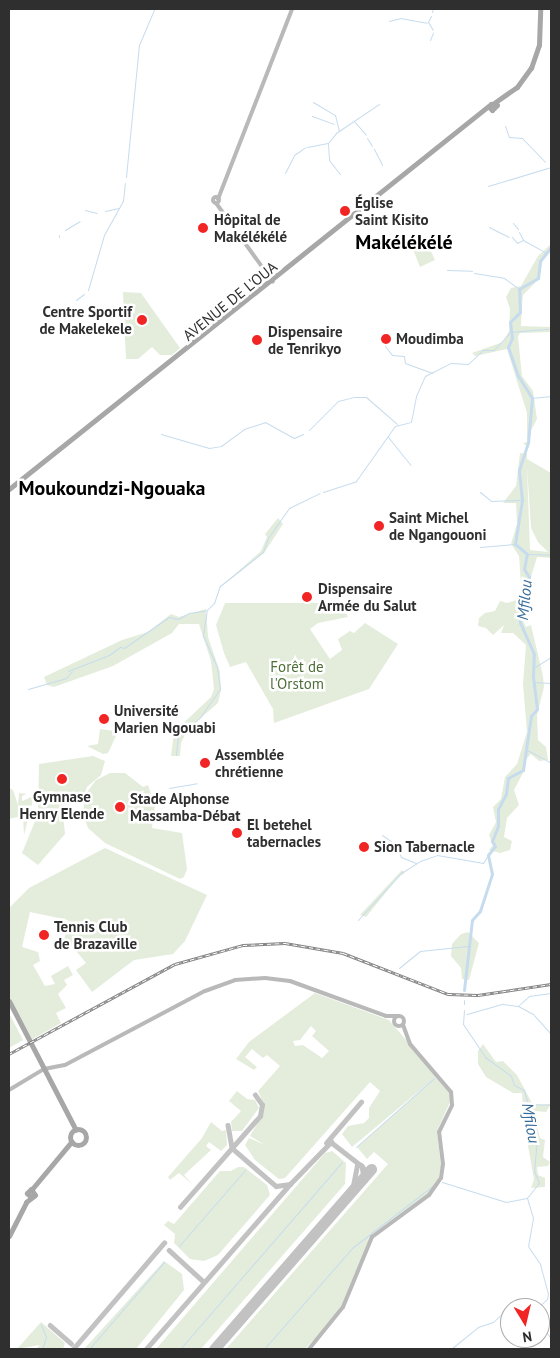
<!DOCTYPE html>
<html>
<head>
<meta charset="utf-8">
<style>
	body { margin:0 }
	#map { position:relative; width:560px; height:1358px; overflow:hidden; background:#fff; font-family:"PT Sans",sans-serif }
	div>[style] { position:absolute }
	.green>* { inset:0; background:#e4eddc }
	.stream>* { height:1px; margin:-0.5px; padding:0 0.5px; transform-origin:0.5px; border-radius:0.5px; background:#c6dcee }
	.river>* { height:3px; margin:-1.5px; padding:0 1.5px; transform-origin:1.5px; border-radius:1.5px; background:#c6dcee }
	.taxiway>* { height:4.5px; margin:-2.25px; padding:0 2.25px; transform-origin:2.25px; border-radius:2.25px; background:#c2c2c2 }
	.runway>* { height:11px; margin:-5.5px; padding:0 5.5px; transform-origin:5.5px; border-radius:5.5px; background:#c2c2c2 }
	.secondary>* { height:4px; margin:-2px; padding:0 2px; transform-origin:2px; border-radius:2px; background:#b9b9b9 }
	.secondary>.ring { margin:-2px; padding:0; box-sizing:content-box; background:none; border:4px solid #b9b9b9; border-radius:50% }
	.primary>* { height:5px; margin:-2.5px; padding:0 2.5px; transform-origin:2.5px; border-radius:2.5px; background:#a7a7a7 }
	.primary>.ring { margin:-2.5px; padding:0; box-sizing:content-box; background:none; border:5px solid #a7a7a7; border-radius:50% }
	.rail>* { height:3px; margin-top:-1.5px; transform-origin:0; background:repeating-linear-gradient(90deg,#fff 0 4px,#848484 0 8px); box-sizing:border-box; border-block:1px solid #848484 }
	.dots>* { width:14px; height:14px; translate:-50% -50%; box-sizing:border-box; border:2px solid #fff; border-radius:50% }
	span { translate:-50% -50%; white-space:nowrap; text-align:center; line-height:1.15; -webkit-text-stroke:5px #fff; paint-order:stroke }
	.poi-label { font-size:15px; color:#2f2f2f; font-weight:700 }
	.left { translate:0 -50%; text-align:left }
	.right { translate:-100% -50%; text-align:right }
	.street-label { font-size:15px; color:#2f2f2f }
	.park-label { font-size:15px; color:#4e6e39 }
	.water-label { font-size:16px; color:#376b97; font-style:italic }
	.district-label { font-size:20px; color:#000; font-weight:700 }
	.frame { position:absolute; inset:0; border:10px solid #2f2f2f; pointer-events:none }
	.north { position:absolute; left:500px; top:1298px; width:50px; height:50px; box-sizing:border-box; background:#fff; border:1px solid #acacac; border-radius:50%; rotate:171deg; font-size:14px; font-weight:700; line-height:20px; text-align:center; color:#2f2f2f }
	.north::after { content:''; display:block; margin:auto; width:18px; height:22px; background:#f22525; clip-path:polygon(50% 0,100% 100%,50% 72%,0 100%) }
</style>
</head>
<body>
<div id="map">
	<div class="green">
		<div style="clip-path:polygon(426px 241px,435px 260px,420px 267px,412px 247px)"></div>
		<div style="clip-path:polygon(551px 244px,551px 251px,542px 262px,539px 279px,523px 295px,522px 305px,521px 326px,551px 327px,551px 332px,520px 333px,518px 337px,522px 376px,533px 391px,537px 419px,529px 434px,529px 448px,523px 443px,527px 442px,527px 413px,507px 349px,475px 356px,472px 353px,503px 342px,509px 331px,510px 309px,506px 297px,511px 288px,521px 286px,538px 256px)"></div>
		<div style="clip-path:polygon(123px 292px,141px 293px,180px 348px,172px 355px,160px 355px,152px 347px,138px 359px,126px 359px)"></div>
		<div style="clip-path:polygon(evenodd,520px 453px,527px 454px,527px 459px,551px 473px,551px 558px,537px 557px,531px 577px,528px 618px,523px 620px,526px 627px,531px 625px,543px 676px,544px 687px,537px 715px,538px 740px,546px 747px,548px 760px,539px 761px,531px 754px,526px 759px,524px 771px,514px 790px,519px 805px,507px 818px,504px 837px,512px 841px,510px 850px,500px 853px,489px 850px,493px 845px,489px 835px,496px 822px,493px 807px,501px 799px,505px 777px,517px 764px,527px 732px,523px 684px,526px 645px,513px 633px,501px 633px,504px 625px,493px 635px,486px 628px,478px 626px,479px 618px,485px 613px,495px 611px,500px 601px,507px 603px,522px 598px,519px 556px,511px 544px,517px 524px,516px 503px,503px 503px,516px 486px,520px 453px,527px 467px,531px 528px,538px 542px,548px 552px,530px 550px,527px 467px)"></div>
		<div style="clip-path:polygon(278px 518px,283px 524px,264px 553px,217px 590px,261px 551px,267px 537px,265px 534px)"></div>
		<div style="clip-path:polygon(225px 603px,341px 603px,348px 617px,318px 623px,310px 629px,330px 659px,342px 650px,338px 639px,350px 631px,354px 633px,365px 623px,398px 644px,369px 689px,274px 723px,273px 709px,246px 662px,230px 667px,224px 653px,216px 625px)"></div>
		<div style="clip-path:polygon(206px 609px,208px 637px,220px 672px,221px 690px,218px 703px,188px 729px,181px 743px,180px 756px,171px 756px,174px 732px,211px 697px,214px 689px,211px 661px,199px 624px,179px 624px,172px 633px,113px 666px,54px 687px,47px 685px,44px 677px,122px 640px,148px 632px,171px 614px,179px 617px)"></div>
		<div style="clip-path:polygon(100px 729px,114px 731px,116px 736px,108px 753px,103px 754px,87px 746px,98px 744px)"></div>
		<div style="clip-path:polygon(93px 756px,105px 761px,101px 775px,87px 787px,81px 803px,62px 805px,65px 834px,38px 865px,22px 853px,38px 814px,39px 764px)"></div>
		<div style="clip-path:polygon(110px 773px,125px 773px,143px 787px,148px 785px,155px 806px,152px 828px,182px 833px,187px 869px,184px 877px,180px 879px,105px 843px,88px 828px,83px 814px,85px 795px,96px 780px)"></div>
		<div style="clip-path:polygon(9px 788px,13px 790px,18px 805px,19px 793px,27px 794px,22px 796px,22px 801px,34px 796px,24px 835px,23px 816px,9px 819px)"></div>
		<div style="clip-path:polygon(105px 848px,207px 895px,185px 941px,173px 954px,134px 960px,92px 992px,76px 970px,86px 963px,72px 946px,64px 941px,68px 920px,30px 912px,22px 947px,38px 952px,40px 961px,33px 965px,45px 986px,55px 984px,51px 976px,68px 966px,73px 975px,64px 980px,67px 985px,58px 994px,66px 1008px,56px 1013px,61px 1023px,31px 1040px,9px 996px,9px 908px,29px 888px)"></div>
		<div style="clip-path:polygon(402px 870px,405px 873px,399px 876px,366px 917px,360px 915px)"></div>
		<div style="clip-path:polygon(468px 932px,479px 943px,469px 980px,462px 979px,461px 968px,451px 956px,452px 944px,461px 934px)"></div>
		<div style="clip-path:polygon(evenodd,315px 993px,389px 1020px,437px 1076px,352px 1147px,342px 1134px,348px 1126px,364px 1123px,369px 1118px,369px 1108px,380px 1091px,370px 1082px,285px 1178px,279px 1179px,255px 1160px,245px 1145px,249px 1138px,265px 1145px,250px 1136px,263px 1113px,263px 1102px,258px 1091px,280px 1066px,267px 1055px,263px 1058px,252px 1049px,245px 1057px,257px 1067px,254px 1070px,236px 1059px,249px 1042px,315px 993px,311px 1026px,316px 1031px,312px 1036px,329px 1051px,322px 1058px,303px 1045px,295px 1046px,293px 1041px,300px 1040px,311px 1026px)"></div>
		<div style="clip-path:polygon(9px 1013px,23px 1040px,9px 1048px)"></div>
		<div style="clip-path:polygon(483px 1044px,496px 1062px,503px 1061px,517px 1075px,533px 1105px,551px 1104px,546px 1112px,523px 1110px,522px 1093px,513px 1093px,486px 1077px,478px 1064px,478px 1051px)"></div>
		<div style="clip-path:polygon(436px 1077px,449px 1089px,451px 1100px,437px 1131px,441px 1166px,438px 1181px,429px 1193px,371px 1236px,344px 1302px,331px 1322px,305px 1349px,226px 1349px,388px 1164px,374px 1152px,367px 1159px,357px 1147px)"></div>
		<div style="clip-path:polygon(237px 1091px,247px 1099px,255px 1100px,259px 1108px,242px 1131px,232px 1131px,231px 1122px,241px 1111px,229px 1101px)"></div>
		<div style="clip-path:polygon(211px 1122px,222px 1131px,226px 1130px,227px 1145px,221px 1151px,209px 1142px,206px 1146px,211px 1150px,184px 1175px,192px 1184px,179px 1173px,170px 1180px,168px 1177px,202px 1138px)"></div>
		<div style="clip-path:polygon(529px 1123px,536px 1123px,540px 1138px,545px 1140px,543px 1157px,550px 1162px,548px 1166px,537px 1167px,538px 1175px,545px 1178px,545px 1187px,531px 1188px,534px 1179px,528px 1146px)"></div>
		<div style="clip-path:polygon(332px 1151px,346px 1163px,345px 1184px,201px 1349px,156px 1349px,325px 1153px)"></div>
		<div style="clip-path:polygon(238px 1167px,244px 1167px,267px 1185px,270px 1195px,218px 1255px,204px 1261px,190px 1259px,174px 1243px,175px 1234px,164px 1225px,168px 1221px,174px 1224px,220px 1171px,231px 1171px)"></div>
		<div style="clip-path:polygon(164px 1261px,182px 1274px,184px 1290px,136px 1349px,84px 1349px)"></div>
		<div style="clip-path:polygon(41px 1322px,65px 1343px,63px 1349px,36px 1349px,40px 1345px,17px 1349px)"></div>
	</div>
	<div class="stream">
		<div style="left:432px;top:12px;width:3px;rotate:-72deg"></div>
		<div style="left:431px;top:16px;width:7px;rotate:117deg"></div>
		<div style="left:428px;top:22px;width:9px;rotate:58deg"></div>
		<div style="left:389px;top:21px;width:11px;rotate:-15deg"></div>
		<div style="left:400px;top:18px;width:27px;rotate:10deg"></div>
		<div style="left:430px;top:40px;width:8px;rotate:-67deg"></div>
		<div style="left:313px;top:102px;width:26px;rotate:31deg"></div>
		<div style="left:335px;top:115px;width:16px;rotate:76deg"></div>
		<div style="left:312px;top:116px;width:23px;rotate:20deg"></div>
		<div style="left:354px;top:121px;width:18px;rotate:49deg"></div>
		<div style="left:505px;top:126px;width:12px;rotate:70deg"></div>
		<div style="left:509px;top:137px;width:13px;rotate:4deg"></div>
		<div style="left:522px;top:138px;width:33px;rotate:46deg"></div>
		<div style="left:367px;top:138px;width:9px;rotate:58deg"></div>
		<div style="left:328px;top:144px;width:16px;rotate:86deg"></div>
		<div style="left:329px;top:160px;width:18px;rotate:52deg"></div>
		<div style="left:307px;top:147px;width:21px;rotate:-11deg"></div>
		<div style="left:328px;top:143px;width:13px;rotate:-51deg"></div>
		<div style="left:336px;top:133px;width:52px;rotate:-34deg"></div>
		<div style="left:374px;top:149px;width:18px;rotate:63deg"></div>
		<div style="left:285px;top:173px;width:20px;rotate:-63deg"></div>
		<div style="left:294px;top:155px;width:14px;rotate:-34deg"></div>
		<div style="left:126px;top:177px;width:133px;rotate:-84.4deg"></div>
		<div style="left:139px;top:45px;width:39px;rotate:-67deg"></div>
		<div style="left:488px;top:186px;width:66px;rotate:-16.8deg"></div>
		<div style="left:85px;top:210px;width:12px;rotate:14deg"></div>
		<div style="left:105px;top:211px;width:14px;rotate:-12deg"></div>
		<div style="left:513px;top:223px;width:8px;rotate:50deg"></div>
		<div style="left:489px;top:227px;width:22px;rotate:27deg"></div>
		<div style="left:65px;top:230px;width:17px;rotate:-31deg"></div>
		<div style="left:519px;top:232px;width:9px;rotate:63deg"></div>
		<div style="left:59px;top:237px;width:2px;rotate:-90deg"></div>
		<div style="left:512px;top:237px;width:8px;rotate:50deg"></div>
		<div style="left:517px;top:243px;width:7px;rotate:-27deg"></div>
		<div style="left:523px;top:240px;width:25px;rotate:29deg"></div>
		<div style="left:447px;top:270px;width:25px;rotate:2deg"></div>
		<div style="left:474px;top:273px;width:30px;rotate:9deg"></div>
		<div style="left:504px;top:278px;width:19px;rotate:36deg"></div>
		<div style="left:88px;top:290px;width:57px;rotate:-73.8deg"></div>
		<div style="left:104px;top:235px;width:39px;rotate:-61deg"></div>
		<div style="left:123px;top:201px;width:18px;rotate:-84deg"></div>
		<div style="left:76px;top:300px;width:10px;rotate:-37deg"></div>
		<div style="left:385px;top:346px;width:11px;rotate:52deg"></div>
		<div style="left:392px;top:355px;width:12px;rotate:5deg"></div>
		<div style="left:404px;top:356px;width:7px;rotate:82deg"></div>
		<div style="left:405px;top:363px;width:29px;rotate:20deg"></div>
		<div style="left:532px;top:398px;width:19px;rotate:-6deg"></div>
		<div style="left:309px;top:430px;width:41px;rotate:-45deg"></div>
		<div style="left:338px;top:401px;width:16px;rotate:-14deg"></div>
		<div style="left:354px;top:397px;width:12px"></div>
		<div style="left:366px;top:397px;width:41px;rotate:41.1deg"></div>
		<div style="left:161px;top:434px;width:50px;rotate:16.3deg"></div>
		<div style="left:209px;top:448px;width:12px;rotate:-9deg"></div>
		<div style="left:221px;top:446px;width:29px;rotate:-36deg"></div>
		<div style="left:244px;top:429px;width:22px;rotate:-18deg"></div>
		<div style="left:265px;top:422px;width:33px;rotate:29deg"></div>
		<div style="left:294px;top:438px;width:10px;rotate:-24deg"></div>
		<div style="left:388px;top:437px;width:36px;rotate:51deg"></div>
		<div style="left:323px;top:492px;width:35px;rotate:-18deg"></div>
		<div style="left:356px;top:481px;width:67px;rotate:-54.7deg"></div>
		<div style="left:395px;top:426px;width:16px;rotate:-14deg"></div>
		<div style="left:411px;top:422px;width:26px;rotate:-79deg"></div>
		<div style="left:416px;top:396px;width:22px;rotate:-66deg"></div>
		<div style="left:425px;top:376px;width:29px;rotate:-27deg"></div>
		<div style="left:451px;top:363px;width:17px;rotate:3deg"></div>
		<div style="left:468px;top:364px;width:21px;rotate:-43deg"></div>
		<div style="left:483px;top:350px;width:11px"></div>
		<div style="left:494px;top:350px;width:24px;rotate:-48deg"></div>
		<div style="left:510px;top:332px;width:38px;rotate:-5deg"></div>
		<div style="left:480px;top:492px;width:14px;rotate:39deg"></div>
		<div style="left:491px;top:501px;width:31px;rotate:-2deg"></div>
		<div style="left:480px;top:547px;width:35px;rotate:-5deg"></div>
		<div style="left:527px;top:554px;width:24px;rotate:2deg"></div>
		<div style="left:535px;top:667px;width:19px;rotate:-32deg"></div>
		<div style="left:68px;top:671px;width:44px;rotate:-21.3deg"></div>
		<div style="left:109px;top:655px;width:14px;rotate:-36deg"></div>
		<div style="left:120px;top:647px;width:4px;rotate:14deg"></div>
		<div style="left:124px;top:648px;width:55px;rotate:-34.6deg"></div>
		<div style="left:169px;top:617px;width:9px;rotate:13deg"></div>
		<div style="left:178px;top:619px;width:13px;rotate:-29deg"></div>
		<div style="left:189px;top:613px;width:18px;rotate:-9deg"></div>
		<div style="left:207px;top:610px;width:10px;rotate:-45deg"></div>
		<div style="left:214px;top:603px;width:18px;rotate:-71deg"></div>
		<div style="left:220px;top:586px;width:55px;rotate:-38.3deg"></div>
		<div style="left:263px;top:552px;width:15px;rotate:-70deg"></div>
		<div style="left:268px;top:538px;width:37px;rotate:-55deg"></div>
		<div style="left:289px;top:508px;width:34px;rotate:-26deg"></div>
		<div style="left:534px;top:682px;width:17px;rotate:3deg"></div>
		<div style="left:28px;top:689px;width:40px;rotate:-16deg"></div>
		<div style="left:66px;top:678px;width:9px;rotate:-49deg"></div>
		<div style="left:527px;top:750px;width:27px;rotate:28deg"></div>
		<div style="left:176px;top:755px;width:18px;rotate:-84deg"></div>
		<div style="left:178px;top:737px;width:31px;rotate:-42deg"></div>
		<div style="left:201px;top:716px;width:33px;rotate:-55deg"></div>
		<div style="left:220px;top:689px;width:22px;rotate:-98deg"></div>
		<div style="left:217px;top:667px;width:35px;rotate:-114deg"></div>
		<div style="left:203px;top:635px;width:24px;rotate:-81deg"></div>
		<div style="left:169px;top:788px;width:28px;rotate:-10deg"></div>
		<div style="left:382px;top:835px;width:16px;rotate:35deg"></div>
		<div style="left:395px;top:844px;width:14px;rotate:65deg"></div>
		<div style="left:401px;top:857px;width:16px;rotate:22deg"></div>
		<div style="left:358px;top:920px;width:64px;rotate:-47.5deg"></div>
		<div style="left:401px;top:873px;width:22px;rotate:-32deg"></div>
		<div style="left:420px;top:861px;width:18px;rotate:-19deg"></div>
		<div style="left:437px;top:855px;width:47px;rotate:9.9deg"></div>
		<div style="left:483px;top:863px;width:9px;rotate:-58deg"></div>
		<div style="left:399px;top:968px;width:27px;rotate:-39deg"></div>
		<div style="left:420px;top:951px;width:48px;rotate:-5.9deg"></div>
		<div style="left:464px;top:1004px;width:4px;rotate:-90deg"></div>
		<div style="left:518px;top:1006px;width:15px;rotate:-42deg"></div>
		<div style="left:529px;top:996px;width:22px;rotate:-8deg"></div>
		<div style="left:464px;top:1010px;width:14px;rotate:94deg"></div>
		<div style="left:463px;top:1024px;width:40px;rotate:56deg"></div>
		<div style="left:485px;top:1057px;width:32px;rotate:36deg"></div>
		<div style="left:511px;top:1076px;width:9px;rotate:72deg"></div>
		<div style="left:514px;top:1085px;width:11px;rotate:27deg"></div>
		<div style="left:524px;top:1090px;width:50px;rotate:74.8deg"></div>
		<div style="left:537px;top:1138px;width:33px;rotate:95deg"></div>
		<div style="left:534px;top:1171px;width:13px;rotate:67deg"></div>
		<div style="left:539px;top:1183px;width:19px;rotate:129deg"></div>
		<div style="left:527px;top:1198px;width:21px;rotate:73deg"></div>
		<div style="left:533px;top:1218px;width:28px;rotate:100deg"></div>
		<div style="left:528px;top:1246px;width:22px;rotate:56deg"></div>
		<div style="left:540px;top:1264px;width:30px;rotate:75deg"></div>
		<div style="left:548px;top:1293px;width:6px;rotate:99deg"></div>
		<div style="left:547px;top:1299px;width:13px;rotate:138deg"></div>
		<div style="left:467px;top:1014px;width:37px;rotate:-16deg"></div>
		<div style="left:503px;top:1004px;width:15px;rotate:8deg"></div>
		<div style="left:518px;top:1006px;width:17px;rotate:28deg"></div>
		<div style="left:533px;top:1014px;width:27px;rotate:48deg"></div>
		<div style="left:527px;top:1104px;width:24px;rotate:2deg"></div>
		<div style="left:356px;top:1147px;width:104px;rotate:-41.5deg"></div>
		<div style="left:442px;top:1182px;width:67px;rotate:17.4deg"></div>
		<div style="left:506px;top:1202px;width:21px;rotate:-11deg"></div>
		<div style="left:179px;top:1246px;width:101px;rotate:-49deg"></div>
		<div style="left:540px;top:1323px;width:19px;rotate:55deg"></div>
		<div style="left:41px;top:1325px;width:13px;rotate:67deg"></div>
		<div style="left:46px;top:1337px;width:13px;rotate:108deg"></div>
		<div style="left:89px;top:1349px;width:115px;rotate:-49.2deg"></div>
		<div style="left:180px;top:1349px;width:247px;rotate:-49.1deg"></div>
		<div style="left:264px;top:1349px;width:134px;rotate:-48.9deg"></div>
		<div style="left:352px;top:1248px;width:105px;rotate:-37.6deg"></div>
		<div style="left:451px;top:1349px;width:35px;rotate:-39deg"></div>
		<div style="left:478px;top:1327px;width:16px;rotate:-18deg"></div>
		<div style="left:493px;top:1322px;width:12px;rotate:-42deg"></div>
		<div style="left:502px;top:1314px;width:8px"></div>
	</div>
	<div class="river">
		<div style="left:464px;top:990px;width:70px;rotate:-83.5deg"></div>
		<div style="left:472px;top:920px;width:12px;rotate:-48deg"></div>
		<div style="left:480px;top:911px;width:39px;rotate:-72deg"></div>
		<div style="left:492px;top:874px;width:19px;rotate:-102deg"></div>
		<div style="left:488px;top:855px;width:11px;rotate:-52deg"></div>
		<div style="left:495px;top:846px;width:6px;rotate:-121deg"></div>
		<div style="left:492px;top:841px;width:16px;rotate:-68deg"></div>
		<div style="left:498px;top:826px;width:17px;rotate:-90deg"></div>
		<div style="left:498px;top:809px;width:17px;rotate:-62deg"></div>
		<div style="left:506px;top:794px;width:16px;rotate:-83deg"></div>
		<div style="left:508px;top:778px;width:17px;rotate:-28deg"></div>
		<div style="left:523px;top:770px;width:55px;rotate:-81.6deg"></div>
		<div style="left:531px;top:716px;width:9px;rotate:-49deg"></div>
		<div style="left:537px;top:709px;width:32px;rotate:-97deg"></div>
		<div style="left:533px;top:677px;width:23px;rotate:-88deg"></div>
		<div style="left:534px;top:654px;width:34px;rotate:-114deg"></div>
		<div style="left:520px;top:623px;width:12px;rotate:-90deg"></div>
		<div style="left:520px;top:611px;width:22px;rotate:-69deg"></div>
		<div style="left:528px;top:590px;width:3px;rotate:-162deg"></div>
		<div style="left:525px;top:589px;width:13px;rotate:-72deg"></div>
		<div style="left:529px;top:577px;width:9px;rotate:-122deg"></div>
		<div style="left:524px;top:569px;width:15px;rotate:-79deg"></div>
		<div style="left:527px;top:554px;width:16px;rotate:-140deg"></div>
		<div style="left:515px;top:544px;width:45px;rotate:-81deg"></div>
		<div style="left:522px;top:500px;width:30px;rotate:-96deg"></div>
		<div style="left:519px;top:470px;width:28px;rotate:-72deg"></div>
		<div style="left:528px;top:443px;width:45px;rotate:-84.9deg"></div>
		<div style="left:532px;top:398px;width:26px;rotate:-122deg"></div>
		<div style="left:518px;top:376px;width:31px;rotate:-109deg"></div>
		<div style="left:508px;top:347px;width:10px;rotate:-66deg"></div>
		<div style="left:512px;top:338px;width:16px;rotate:-97deg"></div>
		<div style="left:510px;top:322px;width:14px;rotate:-45deg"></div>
		<div style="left:520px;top:312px;width:23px;rotate:-92deg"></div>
		<div style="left:519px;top:289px;width:22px;rotate:-30deg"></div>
		<div style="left:538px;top:278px;width:17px;rotate:-83deg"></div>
		<div style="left:540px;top:261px;width:18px;rotate:-52deg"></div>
	</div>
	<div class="taxiway">
		<div style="left:228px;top:1125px;width:23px;rotate:80deg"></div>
		<div style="left:232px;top:1148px;width:58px;rotate:40.8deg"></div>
		<div style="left:276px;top:1186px;width:14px;rotate:-8deg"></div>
		<div style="left:290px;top:1184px;width:59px;rotate:-45.7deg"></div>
		<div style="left:331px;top:1142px;width:39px;rotate:38deg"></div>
		<div style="left:362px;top:1166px;width:11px;rotate:80deg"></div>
		<div style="left:326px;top:1143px;width:54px;rotate:-49.5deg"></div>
		<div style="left:352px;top:1191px;width:26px;rotate:-79deg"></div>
		<div style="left:357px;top:1165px;width:4px"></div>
		<div style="left:361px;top:1165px;width:13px;rotate:51deg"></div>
		<div style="left:369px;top:1175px;width:7px;rotate:124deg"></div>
		<div style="left:365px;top:1181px;width:7px;rotate:164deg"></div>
		<div style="left:180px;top:1207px;width:121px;rotate:-48.7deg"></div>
		<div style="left:260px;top:1116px;width:11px;rotate:-80deg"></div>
		<div style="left:262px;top:1105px;width:12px;rotate:-125deg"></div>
		<div style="left:169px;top:1250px;width:47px;rotate:42.4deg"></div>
		<div style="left:50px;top:1325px;width:28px;rotate:41deg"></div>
		<div style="left:73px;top:1349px;width:140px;rotate:-49.4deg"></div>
		<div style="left:146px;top:1349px;width:219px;rotate:-48.9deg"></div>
	</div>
	<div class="runway">
		<div style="left:214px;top:1349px;width:239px;rotate:-48.9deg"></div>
	</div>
	<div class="secondary">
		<div class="ring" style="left:213px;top:197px;width:2px;height:2px"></div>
		<div style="left:218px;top:199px;width:204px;rotate:-68.7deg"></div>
		<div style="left:216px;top:203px;width:97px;rotate:54.2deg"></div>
		<div class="ring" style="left:394px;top:1016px;width:6px;height:6px"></div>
		<div style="left:9px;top:1090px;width:41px;rotate:-31deg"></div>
		<div style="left:44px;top:1069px;width:21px;rotate:-11deg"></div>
		<div style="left:65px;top:1065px;width:158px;rotate:-27.9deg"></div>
		<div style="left:205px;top:991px;width:32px;rotate:-20deg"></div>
		<div style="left:235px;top:980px;width:30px;rotate:-4deg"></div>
		<div style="left:265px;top:978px;width:25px;rotate:7deg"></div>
		<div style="left:290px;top:981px;width:102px;rotate:20deg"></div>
		<div style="left:386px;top:1016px;width:12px"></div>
		<div style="left:309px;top:1349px;width:54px;rotate:-51deg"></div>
		<div style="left:343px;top:1307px;width:76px;rotate:-67.5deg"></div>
		<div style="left:372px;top:1237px;width:71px;rotate:-36.4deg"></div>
		<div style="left:429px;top:1195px;width:21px;rotate:-55deg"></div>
		<div style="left:441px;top:1178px;width:14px;rotate:-82deg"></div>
		<div style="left:443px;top:1164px;width:32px;rotate:-97deg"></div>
		<div style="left:439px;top:1132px;width:30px;rotate:-64deg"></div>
		<div style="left:452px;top:1105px;width:13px;rotate:-94deg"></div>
		<div style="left:451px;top:1092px;width:63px;rotate:-130.5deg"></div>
		<div style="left:410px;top:1044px;width:20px;rotate:-110deg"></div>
	</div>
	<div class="primary">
		<div style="left:494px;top:103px;width:28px;rotate:-35deg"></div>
		<div style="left:517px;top:87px;width:24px;rotate:-54deg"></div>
		<div style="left:531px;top:68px;width:24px;rotate:-71deg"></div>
		<div style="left:539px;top:45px;width:36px;rotate:-88deg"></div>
		<div style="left:9px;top:489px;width:617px;rotate:-38.62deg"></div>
		<div style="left:491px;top:104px;width:6px;rotate:9deg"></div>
		<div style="left:497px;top:105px;width:7px;rotate:135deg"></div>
		<div style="left:492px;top:110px;width:4px;rotate:-135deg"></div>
		<div style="left:9px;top:1001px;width:145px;rotate:62.6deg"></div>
		<div class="ring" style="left:70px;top:1129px;width:11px;height:11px"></div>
		<div style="left:32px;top:1189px;width:62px;rotate:-50.2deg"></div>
		<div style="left:9px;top:1236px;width:38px;rotate:-63deg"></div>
		<div style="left:26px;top:1202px;width:11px;rotate:-38deg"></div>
		<div style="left:35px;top:1195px;width:7px;rotate:-124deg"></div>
		<div style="left:31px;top:1189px;width:6px;rotate:135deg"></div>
		<div style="left:27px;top:1193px;width:6px;rotate:45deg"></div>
	</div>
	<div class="rail">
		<div style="left:9px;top:1054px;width:189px;rotate:-28.5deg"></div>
		<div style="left:175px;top:964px;width:71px;rotate:-15.6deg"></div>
		<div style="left:243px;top:945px;width:42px;rotate:-2.7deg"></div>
		<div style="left:285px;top:943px;width:59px;rotate:9.8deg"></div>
		<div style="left:343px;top:953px;width:113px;rotate:21.3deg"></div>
		<div style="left:448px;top:994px;width:30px;rotate:2deg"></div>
		<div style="left:478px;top:995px;width:74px;rotate:-8.6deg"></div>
	</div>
	<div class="dots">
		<div style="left:345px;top:211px;background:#f22525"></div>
		<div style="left:203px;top:228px;background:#f22525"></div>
		<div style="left:142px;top:320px;background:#f22525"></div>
		<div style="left:386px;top:339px;background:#f22525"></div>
		<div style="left:257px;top:340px;background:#f22525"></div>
		<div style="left:379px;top:526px;background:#f22525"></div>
		<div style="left:307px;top:597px;background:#f22525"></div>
		<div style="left:104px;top:719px;background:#f22525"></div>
		<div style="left:205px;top:763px;background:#f22525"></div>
		<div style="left:62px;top:779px;background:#f22525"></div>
		<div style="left:120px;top:807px;background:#f22525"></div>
		<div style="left:237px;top:833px;background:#f22525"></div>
		<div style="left:364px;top:847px;background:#f22525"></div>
		<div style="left:44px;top:935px;background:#f22525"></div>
	</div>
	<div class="poi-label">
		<span class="left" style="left:355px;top:211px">Église<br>Saint Kisito</span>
		<span class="left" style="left:214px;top:228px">Hôpital de<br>Makélékélé</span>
		<span class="right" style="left:132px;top:320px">Centre Sportif<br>de Makelekele</span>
		<span class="left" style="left:268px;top:340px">Dispensaire<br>de Tenrikyo</span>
		<span class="left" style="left:396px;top:339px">Moudimba</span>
		<span class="left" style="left:389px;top:526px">Saint Michel<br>de Ngangouoni</span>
		<span class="left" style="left:318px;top:597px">Dispensaire<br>Armée du Salut</span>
		<span class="left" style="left:114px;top:719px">Université<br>Marien Ngouabi</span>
		<span class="left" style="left:215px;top:763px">Assemblée<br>chrétienne</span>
		<span style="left:62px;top:805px">Gymnase<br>Henry Elende</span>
		<span class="left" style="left:130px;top:807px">Stade Alphonse<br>Massamba-Débat</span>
		<span class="left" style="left:247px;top:833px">El betehel<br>tabernacles</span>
		<span class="left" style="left:374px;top:847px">Sion Tabernacle</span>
		<span class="left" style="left:54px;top:935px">Tennis Club<br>de Brazaville</span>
	</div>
	<div class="street-label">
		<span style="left:230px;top:301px;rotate:-39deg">AVENUE DE L'OUA</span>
	</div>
	<div class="park-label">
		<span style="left:297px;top:675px">Forêt de<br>l'Orstom</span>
	</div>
	<div class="water-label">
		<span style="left:524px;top:600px;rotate:-84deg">Mfilou</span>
		<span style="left:531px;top:1123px;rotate:80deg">Mfilou</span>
	</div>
	<div class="district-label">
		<span style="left:404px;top:242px">Makélékélé</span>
		<span style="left:112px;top:488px">Moukoundzi-Ngouaka</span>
	</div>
	<div class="frame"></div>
	<div class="north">N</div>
</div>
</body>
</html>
